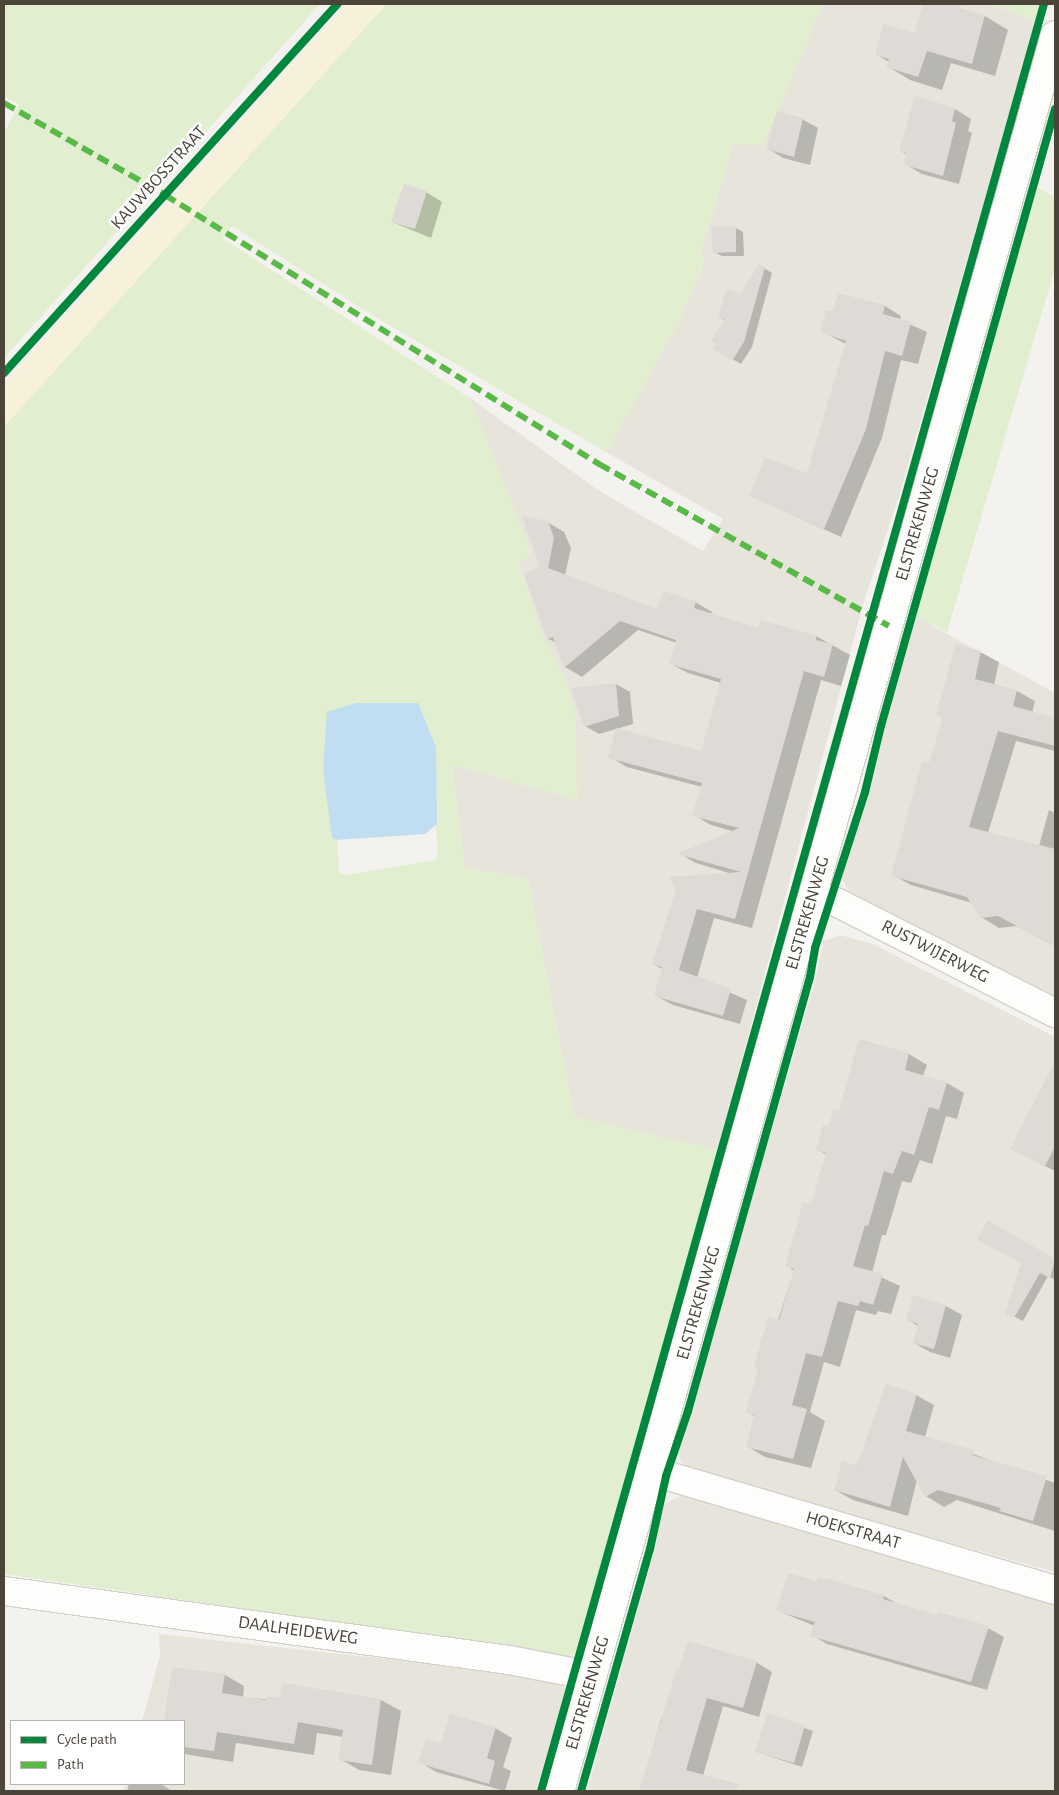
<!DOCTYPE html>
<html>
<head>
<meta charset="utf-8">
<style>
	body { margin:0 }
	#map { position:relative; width:1059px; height:1795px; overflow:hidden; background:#f4f2ee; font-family:"Alegreya Sans",sans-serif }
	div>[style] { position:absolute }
	.residential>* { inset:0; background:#e7e4dc }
	.green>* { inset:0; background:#e1eecf }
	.sand>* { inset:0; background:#f7f0da }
	.water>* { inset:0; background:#c0ddf1 }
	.shadow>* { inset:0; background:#0003 }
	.building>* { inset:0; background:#dedbd6 }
	.roads { filter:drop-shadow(1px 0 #d2d0cb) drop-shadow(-1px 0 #d2d0cb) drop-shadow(0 1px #d2d0cb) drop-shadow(0 -1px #d2d0cb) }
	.minor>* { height:28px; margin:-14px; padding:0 14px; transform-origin:14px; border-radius:14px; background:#fdfdfc }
	.tertiary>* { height:28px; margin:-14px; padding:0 14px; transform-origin:14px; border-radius:14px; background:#fdfdfc }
	.quiet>* { height:6px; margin-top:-3px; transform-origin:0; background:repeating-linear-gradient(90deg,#58b947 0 12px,transparent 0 18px) }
	.cycleway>* { height:8px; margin:-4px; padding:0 4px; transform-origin:4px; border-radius:4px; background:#00873e }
	span { translate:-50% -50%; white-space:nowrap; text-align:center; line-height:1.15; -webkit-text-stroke:5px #fff; paint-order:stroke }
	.street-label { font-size:18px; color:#4b4439 }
	.frame { position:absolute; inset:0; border:5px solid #4b4439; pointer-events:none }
	.legend { position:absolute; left:10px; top:1720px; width:175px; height:65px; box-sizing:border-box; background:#fff; border:1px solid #b7b4b0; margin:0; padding:6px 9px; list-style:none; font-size:15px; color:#4b4439 }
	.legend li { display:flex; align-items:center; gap:10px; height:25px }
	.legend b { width:25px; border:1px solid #b7b4b0 }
</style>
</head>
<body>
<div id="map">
	<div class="residential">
		<div style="clip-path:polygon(823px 4px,990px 4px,1036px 21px,900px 493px,864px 601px,718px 1150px,574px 1117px,528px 879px,465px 868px,452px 765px,578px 800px,566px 680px,544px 640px,518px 562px,532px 555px,470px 398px,598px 490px,703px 551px,723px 519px,606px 452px,678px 324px,705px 260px,700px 254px,733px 145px,763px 145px)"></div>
		<div style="clip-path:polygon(915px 616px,1055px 693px,1055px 998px,850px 895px,841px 876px)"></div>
		<div style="clip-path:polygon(840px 935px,873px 944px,1055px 1037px,1055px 1572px,696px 1472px,681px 1462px,677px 1454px,814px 985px,824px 941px)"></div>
		<div style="clip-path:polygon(683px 1495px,1055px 1600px,1055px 1791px,587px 1791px,656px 1544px,662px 1505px)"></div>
		<div style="clip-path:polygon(159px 1634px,550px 1677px,566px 1690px,536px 1791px,123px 1791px,125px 1784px,184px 1784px,184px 1721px,142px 1721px,160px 1656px)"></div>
	</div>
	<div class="green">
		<div style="clip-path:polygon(4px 4px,320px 4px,4px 358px,4px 128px,6px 129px,19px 105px,4px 96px)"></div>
		<div style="clip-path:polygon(evenodd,382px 4px,823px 4px,763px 145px,733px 145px,700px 254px,705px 259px,678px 324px,606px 452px,377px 318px,232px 226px,222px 238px,470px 398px,532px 555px,518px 563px,544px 640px,566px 680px,576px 716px,578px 800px,452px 765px,465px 868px,528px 879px,574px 1117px,718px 1150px,576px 1654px,570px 1656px,4px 1574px,4px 423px,382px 4px,331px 725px,426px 726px,438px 853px,435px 860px,346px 875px,339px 872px,331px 725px)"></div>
		<div style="clip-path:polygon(990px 4px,1041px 4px,1036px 21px)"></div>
		<div style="clip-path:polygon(1037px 187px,1055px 197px,1055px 269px,947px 632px,915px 616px)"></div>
	</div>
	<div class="sand">
		<div style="clip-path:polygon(346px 4px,387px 4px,4px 427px,4px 384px)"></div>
	</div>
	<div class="water">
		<div style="clip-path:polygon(356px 703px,418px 703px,436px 747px,437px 824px,425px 834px,336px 840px,332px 838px,323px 769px,327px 712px)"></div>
	</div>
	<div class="shadow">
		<div style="clip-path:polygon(924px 4px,939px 4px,985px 16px,1008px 30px,995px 76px,951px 63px,942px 90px,910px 80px,887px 66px,889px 62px,877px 55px,916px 34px)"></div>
		<div style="clip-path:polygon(916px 97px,955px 109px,971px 119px,968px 131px,972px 133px,959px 184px,922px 174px,905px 164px,907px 155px,901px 151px)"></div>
		<div style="clip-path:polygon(802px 119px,818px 128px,810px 165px,783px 158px,767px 148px)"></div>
		<div style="clip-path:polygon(426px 192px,442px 202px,431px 238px,392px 222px)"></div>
		<div style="clip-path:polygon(736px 228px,743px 232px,744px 256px,722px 256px,714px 252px)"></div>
		<div style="clip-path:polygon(764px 268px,772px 273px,752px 347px,741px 364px,715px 349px,725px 320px,719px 317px)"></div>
		<div style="clip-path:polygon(885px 306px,901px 316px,900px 320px,927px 332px,918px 364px,901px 360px,882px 438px,841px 537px,751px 496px,808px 475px,846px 344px,821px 331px,834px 313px)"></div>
		<div style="clip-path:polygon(547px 522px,564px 532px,571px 548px,565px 575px,658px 611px,695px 602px,712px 612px,711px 614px,759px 629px,816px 636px,850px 655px,841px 686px,821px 680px,752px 928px,714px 918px,697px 978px,747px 1000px,740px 1024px,673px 1005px,656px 996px,663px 969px,653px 964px,677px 889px,732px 874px,696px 863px,680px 854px,735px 832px,711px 825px,694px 815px,702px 787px,627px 767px,610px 757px,702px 752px,721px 683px,688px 673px,671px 664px,677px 643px,638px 630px,582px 677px,565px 667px,557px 643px,548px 639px,541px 568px)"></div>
		<div style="clip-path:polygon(980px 652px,999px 662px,994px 685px,1017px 691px,1035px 701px,1032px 713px,1055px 720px,1055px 751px,1016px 741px,988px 833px,1039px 846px,1049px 810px,1055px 813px,1055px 946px,1017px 926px,999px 928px,981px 917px,972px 903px,911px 885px,893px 875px,944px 718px,938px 715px)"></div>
		<div style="clip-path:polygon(616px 684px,630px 692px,633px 724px,599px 734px,585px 726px)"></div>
		<div style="clip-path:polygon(860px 1040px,909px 1054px,927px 1065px,923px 1076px,947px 1083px,964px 1093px,957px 1119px,946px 1116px,932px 1164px,920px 1160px,911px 1183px,902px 1181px,886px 1235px,882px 1235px,872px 1273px,900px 1286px,891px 1314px,878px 1311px,876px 1315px,856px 1310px,840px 1367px,824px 1362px,810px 1412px,825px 1421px,811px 1468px,765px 1457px,747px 1446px,755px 1417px,748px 1412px,794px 1271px,787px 1266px,812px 1205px,827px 1155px,817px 1149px,840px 1111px)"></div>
		<div style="clip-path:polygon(1046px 1082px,1055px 1087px,1055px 1171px,1027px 1157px)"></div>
		<div style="clip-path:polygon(989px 1222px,1055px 1260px,1055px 1280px,1048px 1276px,1023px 1321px,1007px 1313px,1022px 1263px)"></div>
		<div style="clip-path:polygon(914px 1297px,946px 1306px,962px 1315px,950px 1358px,930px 1352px,914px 1343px,918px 1326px,908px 1320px)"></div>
		<div style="clip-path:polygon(916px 1395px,934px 1405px,925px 1437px,1055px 1483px,1055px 1531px,957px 1500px,944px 1507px,926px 1496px,917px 1480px,908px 1516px,853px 1500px,835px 1490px)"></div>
		<div style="clip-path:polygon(817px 1582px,884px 1596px,899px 1605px,938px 1617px,988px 1628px,1004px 1637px,987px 1690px,827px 1644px,812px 1635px,815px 1626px,778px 1611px)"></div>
		<div style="clip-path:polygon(689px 1643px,756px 1662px,772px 1672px,759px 1717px,723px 1706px,703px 1776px,722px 1786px,720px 1791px,641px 1791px,660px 1722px)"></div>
		<div style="clip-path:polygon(173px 1668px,225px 1675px,244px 1686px,243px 1698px,281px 1700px,283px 1684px,381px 1700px,401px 1711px,391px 1775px,359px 1770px,340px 1759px,343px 1737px,317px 1733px,314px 1755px,236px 1743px,233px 1762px,184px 1754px,184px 1721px,166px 1721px)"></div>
		<div style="clip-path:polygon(768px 1715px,813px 1731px,802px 1767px,757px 1752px)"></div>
		<div style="clip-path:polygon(495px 1728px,512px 1738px,503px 1767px,511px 1771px,505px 1791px,436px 1772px,420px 1762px,442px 1745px)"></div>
		<div style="clip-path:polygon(129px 1784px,161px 1784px,172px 1791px,127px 1791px)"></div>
	</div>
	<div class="building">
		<div style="clip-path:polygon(923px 4px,961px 4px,960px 8px,985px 15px,972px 64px,927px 51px,918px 77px,886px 67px,889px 59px,875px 55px,883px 24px,915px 33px)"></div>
		<div style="clip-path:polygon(915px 96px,955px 108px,952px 121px,956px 123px,943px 176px,904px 165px,906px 153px,899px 151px)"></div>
		<div style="clip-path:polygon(777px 111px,803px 118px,794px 157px,766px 149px)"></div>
		<div style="clip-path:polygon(404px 184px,427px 191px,415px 229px,391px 222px)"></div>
		<div style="clip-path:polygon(736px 226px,736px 252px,713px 253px,711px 227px)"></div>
		<div style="clip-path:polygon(759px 264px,765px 267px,744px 342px,732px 361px,713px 349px,716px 344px,711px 341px,725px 319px,718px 317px,726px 289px,741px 293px)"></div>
		<div style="clip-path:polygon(838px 293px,885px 305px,883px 314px,911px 322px,902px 356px,885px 351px,866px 429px,824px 529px,749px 496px,765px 457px,807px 473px,846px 341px,820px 332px,826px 310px,833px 311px)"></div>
		<div style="clip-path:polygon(522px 516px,548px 521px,554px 538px,548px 568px,657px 609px,663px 591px,696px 601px,694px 608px,758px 628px,760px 620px,816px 635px,816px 640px,833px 644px,824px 677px,804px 671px,735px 919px,697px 909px,679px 970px,731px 989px,723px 1016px,654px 996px,662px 967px,652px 964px,676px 889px,669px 877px,741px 872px,677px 854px,739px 828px,692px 816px,702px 783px,608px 758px,616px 728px,701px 751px,721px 679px,669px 664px,676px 640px,620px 621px,564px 668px,553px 637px,547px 639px,524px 573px,540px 567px)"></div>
		<div style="clip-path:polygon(956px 644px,981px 651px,975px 679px,1017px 690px,1013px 706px,1055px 718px,1055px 746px,998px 731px,969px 827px,1055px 849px,1055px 946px,998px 916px,980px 918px,967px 897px,891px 876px,922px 761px,929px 763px,943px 717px,936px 715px)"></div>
		<div style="clip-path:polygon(616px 683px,619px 716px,584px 727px,571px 688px)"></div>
		<div style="clip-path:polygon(859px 1039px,909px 1053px,905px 1070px,947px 1082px,939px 1110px,929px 1107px,914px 1155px,902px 1151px,893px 1174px,884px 1171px,868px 1226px,865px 1225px,853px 1266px,883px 1274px,873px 1305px,860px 1301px,858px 1306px,838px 1301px,822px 1357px,806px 1353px,792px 1405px,807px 1409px,793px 1459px,746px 1447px,754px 1415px,746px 1413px,758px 1368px,754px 1367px,768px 1316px,779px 1320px,794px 1269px,785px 1267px,803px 1202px,811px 1204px,826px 1153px,816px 1150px,823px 1125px,828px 1126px,834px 1108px,839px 1110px)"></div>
		<div style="clip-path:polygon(1055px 1061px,1055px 1147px,1045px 1166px,1010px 1149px)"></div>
		<div style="clip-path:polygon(988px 1220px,1055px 1259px,1050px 1278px,1040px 1273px,1014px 1318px,1005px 1314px,1021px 1263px,977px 1240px)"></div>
		<div style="clip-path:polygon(913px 1295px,946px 1305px,934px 1349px,913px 1343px,918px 1324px,906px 1320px)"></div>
		<div style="clip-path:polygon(886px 1384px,917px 1394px,906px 1431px,974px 1450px,972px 1455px,1047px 1476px,1033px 1521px,999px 1511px,1001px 1508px,938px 1490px,925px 1497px,903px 1457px,890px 1507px,834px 1490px,842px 1461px,857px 1465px)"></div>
		<div style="clip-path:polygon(788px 1573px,817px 1581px,818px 1577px,835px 1581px,884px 1595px,883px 1599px,937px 1615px,938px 1612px,989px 1626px,971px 1682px,810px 1636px,815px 1622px,776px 1611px)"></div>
		<div style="clip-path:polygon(688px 1641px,757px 1661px,743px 1708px,707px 1698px,686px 1770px,738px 1784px,737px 1791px,639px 1791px,677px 1668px,679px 1669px)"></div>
		<div style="clip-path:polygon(172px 1667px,225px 1674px,222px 1693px,266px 1700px,267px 1696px,280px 1698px,282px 1683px,381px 1699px,372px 1765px,338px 1760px,343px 1730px,298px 1722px,294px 1744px,217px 1732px,214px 1751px,184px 1747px,184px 1721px,164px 1721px)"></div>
		<div style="clip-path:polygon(767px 1713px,805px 1725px,794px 1763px,755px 1752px)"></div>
		<div style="clip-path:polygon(450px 1714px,496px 1727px,487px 1758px,495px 1761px,489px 1784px,418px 1763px,426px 1738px,441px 1743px)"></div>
	</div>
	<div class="roads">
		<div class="minor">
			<div style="left:813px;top:895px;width:24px;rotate:17deg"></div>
			<div style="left:836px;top:902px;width:246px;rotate:26.9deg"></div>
			<div style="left:651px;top:1471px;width:421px;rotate:16.4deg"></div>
			<div style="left:4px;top:1591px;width:510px;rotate:7.78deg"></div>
			<div style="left:509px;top:1660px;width:85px;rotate:10.9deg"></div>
		</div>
		<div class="tertiary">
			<div style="left:560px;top:1791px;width:1824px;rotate:-74.26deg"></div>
		</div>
	</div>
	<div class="quiet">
		<div style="left:4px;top:103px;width:185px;rotate:29.7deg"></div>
		<div style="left:165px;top:195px;width:511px;rotate:31.79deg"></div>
		<div style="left:599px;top:464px;width:332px;rotate:29.2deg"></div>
	</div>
	<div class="cycleway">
		<div style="left:4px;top:373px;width:498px;rotate:-47.9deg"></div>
		<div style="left:541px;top:1791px;width:1856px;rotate:-74.28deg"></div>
		<div style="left:581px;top:1791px;width:252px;rotate:-74.1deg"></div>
		<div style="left:650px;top:1549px;width:75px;rotate:-77.6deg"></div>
		<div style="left:666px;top:1476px;width:69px;rotate:-71.3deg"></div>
		<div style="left:688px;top:1411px;width:451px;rotate:-74.3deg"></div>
		<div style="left:810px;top:977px;width:29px;rotate:-80deg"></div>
		<div style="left:815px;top:948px;width:164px;rotate:-72.2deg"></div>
		<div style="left:865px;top:792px;width:68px;rotate:-76.4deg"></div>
		<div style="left:881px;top:726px;width:641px;rotate:-74.25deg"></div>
	</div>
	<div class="street-label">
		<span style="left:159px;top:178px;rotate:-48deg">KAUWBOSSTRAAT</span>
		<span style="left:918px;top:524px;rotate:-74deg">ELSTREKENWEG</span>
		<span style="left:808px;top:913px;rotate:-74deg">ELSTREKENWEG</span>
		<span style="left:935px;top:952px;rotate:27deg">RUSTWIJERWEG</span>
		<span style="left:699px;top:1303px;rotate:-74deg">ELSTREKENWEG</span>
		<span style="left:853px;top:1531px;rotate:16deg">HOEKSTRAAT</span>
		<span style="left:298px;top:1631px;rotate:8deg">DAALHEIDEWEG</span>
		<span style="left:588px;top:1693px;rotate:-74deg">ELSTREKENWEG</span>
	</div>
	<div class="frame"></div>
	<ul class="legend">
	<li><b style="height:6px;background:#00873e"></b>Cycle path</li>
	<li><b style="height:6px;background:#58b947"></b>Path</li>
	</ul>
</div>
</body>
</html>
